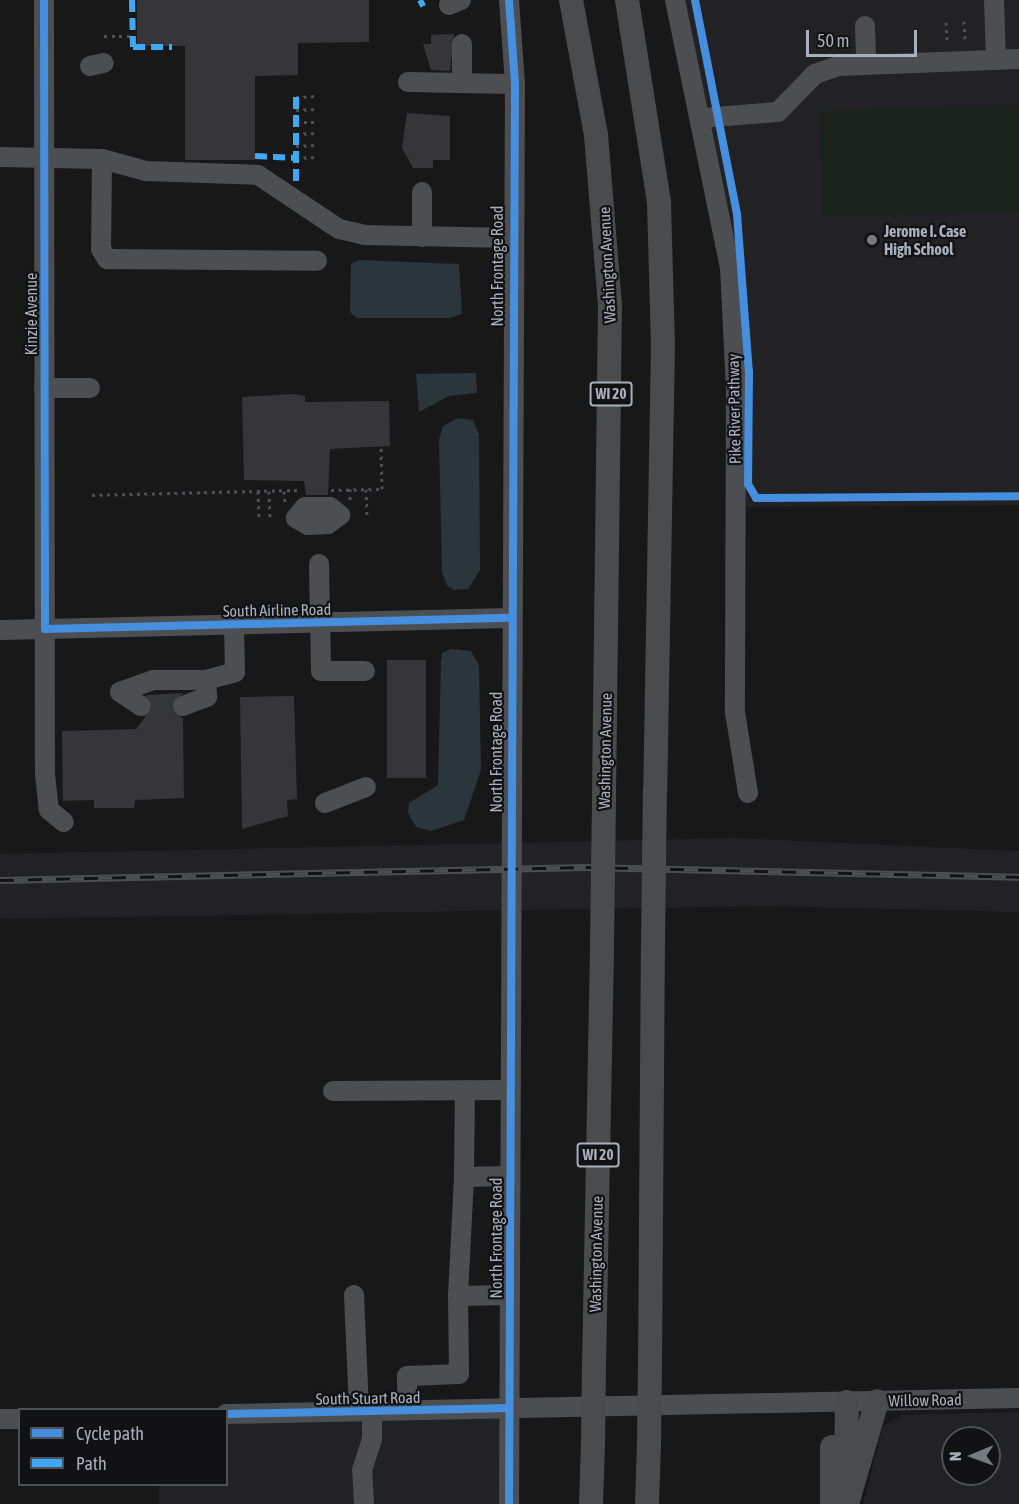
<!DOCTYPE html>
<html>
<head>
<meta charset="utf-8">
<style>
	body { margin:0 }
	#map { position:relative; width:1019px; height:1504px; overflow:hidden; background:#181819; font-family:"Asap Condensed",sans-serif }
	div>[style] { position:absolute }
	.built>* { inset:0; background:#222225 }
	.green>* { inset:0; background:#1c231c }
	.water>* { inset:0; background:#2a353c }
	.building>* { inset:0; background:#363638 }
	.minor-tunnel>* { height:20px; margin-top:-10px; transform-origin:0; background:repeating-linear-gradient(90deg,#353639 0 20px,transparent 0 30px) }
	.path>* { height:3px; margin-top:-1.5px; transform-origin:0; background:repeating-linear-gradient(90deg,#4e5053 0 3px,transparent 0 7.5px) }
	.minor>* { height:20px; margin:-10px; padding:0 10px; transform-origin:10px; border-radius:10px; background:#4c4e52 }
	.major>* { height:24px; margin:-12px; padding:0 12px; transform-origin:12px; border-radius:12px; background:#4a4b4d }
	.rail>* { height:7px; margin-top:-3.5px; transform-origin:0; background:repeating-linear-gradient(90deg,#121215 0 14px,#4c4e51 0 28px); box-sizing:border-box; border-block:2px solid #4c4e51 }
	.major-bridge>* { height:24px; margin:-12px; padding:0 12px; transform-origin:12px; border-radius:12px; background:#4a4b4d }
	.quiet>* { height:6px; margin-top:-3px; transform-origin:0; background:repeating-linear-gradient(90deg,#3fa9f5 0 12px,transparent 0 18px) }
	.cycleway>* { height:8px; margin:-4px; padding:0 4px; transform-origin:4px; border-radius:4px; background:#468fdf }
	.dots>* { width:16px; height:16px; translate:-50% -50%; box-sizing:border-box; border:3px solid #121215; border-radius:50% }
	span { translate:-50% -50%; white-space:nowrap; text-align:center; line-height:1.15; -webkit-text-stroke:4.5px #121215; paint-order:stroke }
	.shield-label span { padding:2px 4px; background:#121215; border:2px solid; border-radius:4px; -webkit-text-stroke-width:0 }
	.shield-label { font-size:15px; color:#a8b0bb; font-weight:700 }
	.poi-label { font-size:16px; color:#a8b0bb; font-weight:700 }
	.left { translate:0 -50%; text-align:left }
	.street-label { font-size:16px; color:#a8b0bb }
	.legend { position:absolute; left:18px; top:1408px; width:210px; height:78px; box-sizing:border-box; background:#121215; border:2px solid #4e5157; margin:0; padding:8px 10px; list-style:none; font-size:18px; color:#a8b0bb }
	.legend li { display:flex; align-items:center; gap:12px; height:30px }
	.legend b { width:30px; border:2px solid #4e5157 }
	.north { position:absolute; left:941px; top:1426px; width:60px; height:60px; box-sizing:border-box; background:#121215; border:2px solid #4e5157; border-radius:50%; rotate:269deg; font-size:16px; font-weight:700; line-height:24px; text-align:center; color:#a8b0bb }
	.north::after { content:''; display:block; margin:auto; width:21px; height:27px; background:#767b82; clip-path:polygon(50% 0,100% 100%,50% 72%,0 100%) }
	.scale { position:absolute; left:806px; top:30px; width:111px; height:27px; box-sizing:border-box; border:3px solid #a8b0bb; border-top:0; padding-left:8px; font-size:18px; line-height:21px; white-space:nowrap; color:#a8b0bb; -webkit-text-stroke:4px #121215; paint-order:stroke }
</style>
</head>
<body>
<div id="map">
	<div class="built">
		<div style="clip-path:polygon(675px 0,1019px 0,1019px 505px,736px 507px,730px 267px)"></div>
		<div style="clip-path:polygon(735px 838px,1019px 851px,1019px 912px,767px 906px,0 919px,0 854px)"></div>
		<div style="clip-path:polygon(509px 1408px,509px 1504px,159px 1504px,159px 1485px,226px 1484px,227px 1414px)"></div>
		<div style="clip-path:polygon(evenodd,1019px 1412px,1019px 1504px,863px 1504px,883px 1426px,902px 1415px,1019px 1412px,953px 1438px,989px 1438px,989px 1474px,953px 1474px,953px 1438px)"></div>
	</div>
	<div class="green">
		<div style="clip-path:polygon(1019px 106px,1019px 211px,822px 216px,820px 110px)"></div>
	</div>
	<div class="water">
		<div style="clip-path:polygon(359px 260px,459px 264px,462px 314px,449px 318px,357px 318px,350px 312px,351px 264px)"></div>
		<div style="clip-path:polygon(476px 373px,477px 393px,449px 396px,419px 412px,416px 374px)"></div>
		<div style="clip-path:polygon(458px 418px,473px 420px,479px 434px,480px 570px,468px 589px,454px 590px,447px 586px,442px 572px,439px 440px,443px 426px)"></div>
		<div style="clip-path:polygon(451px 649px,471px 651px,479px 665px,481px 770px,464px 820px,431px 831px,416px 827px,408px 813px,409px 803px,438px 785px,441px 661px,442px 653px)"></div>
	</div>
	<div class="building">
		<div style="clip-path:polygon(137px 0,369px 0,369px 42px,298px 43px,298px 75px,255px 76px,255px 160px,185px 160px,185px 46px,137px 46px)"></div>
		<div style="clip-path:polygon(454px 34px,450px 71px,431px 70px,423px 44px,431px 44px,431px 35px)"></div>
		<div style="clip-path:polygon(407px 113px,450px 116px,450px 160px,433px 160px,433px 168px,413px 168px,402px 148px)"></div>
		<div style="clip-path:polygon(292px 394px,305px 396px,305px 402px,389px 401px,390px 446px,330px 449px,328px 495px,306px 495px,304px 481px,244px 480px,242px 397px)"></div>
		<div style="clip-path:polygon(387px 660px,426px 660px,426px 778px,387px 778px)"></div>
		<div style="clip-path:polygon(183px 693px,171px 705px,175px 715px,183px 718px,184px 798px,135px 800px,134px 808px,94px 808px,94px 800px,63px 801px,62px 731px,136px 729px,153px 707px,146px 695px)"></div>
		<div style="clip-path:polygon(294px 696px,297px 799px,287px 800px,288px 816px,242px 829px,240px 697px)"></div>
	</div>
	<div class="minor-tunnel">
		<div style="left:141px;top:706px;width:42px"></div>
	</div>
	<div class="path">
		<div style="left:964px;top:21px;width:21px;rotate:87deg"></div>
		<div style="left:946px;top:22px;width:21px;rotate:87deg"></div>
		<div style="left:104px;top:36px;width:29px"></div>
		<div style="left:296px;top:97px;width:21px;rotate:-3deg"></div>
		<div style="left:296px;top:110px;width:20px;rotate:-3deg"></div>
		<div style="left:296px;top:122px;width:20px"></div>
		<div style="left:296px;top:134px;width:20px;rotate:-3deg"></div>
		<div style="left:296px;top:146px;width:20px;rotate:-3deg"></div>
		<div style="left:296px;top:158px;width:20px;rotate:-3deg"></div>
		<div style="left:350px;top:489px;width:14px;rotate:90deg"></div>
		<div style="left:366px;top:489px;width:26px;rotate:88deg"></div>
		<div style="left:331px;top:490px;width:51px;rotate:-1.1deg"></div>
		<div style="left:382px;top:489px;width:43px;rotate:-91.3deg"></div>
		<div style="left:258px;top:491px;width:28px;rotate:88deg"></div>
		<div style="left:269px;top:491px;width:27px;rotate:88deg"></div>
		<div style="left:284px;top:491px;width:13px;rotate:86deg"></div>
		<div style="left:92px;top:495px;width:209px;rotate:-1.4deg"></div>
	</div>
	<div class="minor">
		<div style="left:44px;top:0;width:774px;rotate:89.93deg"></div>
		<div style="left:45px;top:774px;width:36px;rotate:84deg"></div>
		<div style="left:49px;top:810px;width:19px;rotate:39deg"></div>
		<div style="left:509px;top:0;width:84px;rotate:85.9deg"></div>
		<div style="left:515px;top:84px;width:1420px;rotate:90.24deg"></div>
		<div style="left:675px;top:0;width:273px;rotate:78.4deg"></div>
		<div style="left:730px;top:267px;width:123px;rotate:87.2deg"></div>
		<div style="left:736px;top:390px;width:322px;rotate:90.2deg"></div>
		<div style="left:735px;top:712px;width:82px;rotate:80.9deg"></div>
		<div style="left:994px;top:0;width:60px;rotate:88.1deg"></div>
		<div style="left:449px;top:5px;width:13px;rotate:-23deg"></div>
		<div style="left:865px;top:26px;width:36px;rotate:88deg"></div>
		<div style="left:462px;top:44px;width:39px;rotate:90deg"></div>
		<div style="left:90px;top:66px;width:14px;rotate:-12deg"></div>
		<div style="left:408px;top:82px;width:107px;rotate:1.1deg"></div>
		<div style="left:703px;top:118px;width:75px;rotate:-4.6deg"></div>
		<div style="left:778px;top:112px;width:53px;rotate:-45.8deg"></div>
		<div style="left:815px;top:74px;width:24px;rotate:-19deg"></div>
		<div style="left:838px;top:66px;width:181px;rotate:-2.2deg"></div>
		<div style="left:0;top:157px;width:102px;rotate:1.1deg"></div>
		<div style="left:102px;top:159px;width:46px;rotate:15.3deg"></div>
		<div style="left:146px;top:171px;width:112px;rotate:2deg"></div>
		<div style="left:258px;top:175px;width:97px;rotate:33.7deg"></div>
		<div style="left:339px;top:229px;width:26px;rotate:13deg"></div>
		<div style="left:364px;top:235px;width:146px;rotate:1.2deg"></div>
		<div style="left:102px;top:159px;width:90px;rotate:90.6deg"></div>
		<div style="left:101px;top:249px;width:12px;rotate:59deg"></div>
		<div style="left:107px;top:259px;width:210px;rotate:0.5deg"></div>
		<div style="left:422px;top:237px;width:45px;rotate:-90deg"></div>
		<div style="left:44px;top:388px;width:46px"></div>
		<div style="left:305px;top:507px;width:25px"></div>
		<div style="left:330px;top:507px;width:13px;rotate:39deg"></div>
		<div style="left:340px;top:515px;width:15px;rotate:143deg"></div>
		<div style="left:328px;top:524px;width:20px;rotate:177deg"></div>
		<div style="left:308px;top:525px;width:14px;rotate:-150deg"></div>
		<div style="left:296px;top:518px;width:14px;rotate:-51deg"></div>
		<div style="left:319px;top:564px;width:107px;rotate:88.9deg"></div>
		<div style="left:321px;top:671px;width:44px"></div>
		<div style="left:0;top:630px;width:510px;rotate:-1.35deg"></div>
		<div style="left:120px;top:692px;width:35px;rotate:-20deg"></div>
		<div style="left:153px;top:680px;width:53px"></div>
		<div style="left:206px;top:680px;width:30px;rotate:-15deg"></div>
		<div style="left:235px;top:672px;width:48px;rotate:-91.2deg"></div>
		<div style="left:120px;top:692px;width:25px;rotate:34deg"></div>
		<div style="left:183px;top:706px;width:26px;rotate:-21deg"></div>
		<div style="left:207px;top:697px;width:17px;rotate:-93deg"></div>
		<div style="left:325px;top:803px;width:44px;rotate:-21.3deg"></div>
		<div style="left:465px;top:1090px;width:87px;rotate:90.7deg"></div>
		<div style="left:464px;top:1177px;width:45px;rotate:-1.3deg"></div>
		<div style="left:333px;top:1091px;width:176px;rotate:-0.3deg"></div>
		<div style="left:354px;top:1295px;width:116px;rotate:87.5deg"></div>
		<div style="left:458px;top:1296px;width:119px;rotate:-87.1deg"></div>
		<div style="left:407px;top:1410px;width:34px;rotate:-90deg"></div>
		<div style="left:407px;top:1376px;width:52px;rotate:-2.2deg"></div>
		<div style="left:459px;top:1374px;width:78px;rotate:-90.7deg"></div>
		<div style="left:458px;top:1296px;width:51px;rotate:-1.1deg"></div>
		<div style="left:226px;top:1414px;width:793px;rotate:-1.16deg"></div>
		<div style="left:0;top:1419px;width:20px"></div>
		<div style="left:364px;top:1504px;width:34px;rotate:-93deg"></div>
		<div style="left:362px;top:1470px;width:33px;rotate:-72deg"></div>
		<div style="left:372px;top:1439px;width:28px;rotate:-90deg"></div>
	</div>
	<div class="major">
		<div style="left:571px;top:0;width:137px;rotate:79.5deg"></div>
		<div style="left:596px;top:135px;width:170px;rotate:85.3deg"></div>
		<div style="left:610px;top:304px;width:488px;rotate:90.7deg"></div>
		<div style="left:627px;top:0;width:206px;rotate:81deg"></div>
		<div style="left:659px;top:203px;width:141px;rotate:88.4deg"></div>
		<div style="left:663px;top:344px;width:448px;rotate:91deg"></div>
		<div style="left:650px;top:1364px;width:417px;rotate:-89.6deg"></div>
		<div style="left:594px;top:1366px;width:422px;rotate:-88.9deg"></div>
		<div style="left:832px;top:1447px;width:57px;rotate:90deg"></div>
		<div style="left:846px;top:1472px;width:70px;rotate:-89.2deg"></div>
		<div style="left:591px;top:1504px;width:60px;rotate:-88.1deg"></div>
		<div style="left:647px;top:1504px;width:59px;rotate:-88.1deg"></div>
		<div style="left:847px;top:1504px;width:107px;rotate:-73.8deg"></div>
	</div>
	<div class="rail">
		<div style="left:0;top:880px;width:586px;rotate:-1.27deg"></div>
		<div style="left:586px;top:867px;width:433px;rotate:1.3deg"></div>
	</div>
	<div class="major-bridge">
		<div style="left:602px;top:944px;width:152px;rotate:-89.2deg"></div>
		<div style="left:653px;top:947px;width:155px;rotate:-89.3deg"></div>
		<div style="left:593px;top:1444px;width:78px;rotate:-89.3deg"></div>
		<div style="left:649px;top:1445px;width:81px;rotate:-89.3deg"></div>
	</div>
	<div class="quiet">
		<div style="left:132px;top:0;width:47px;rotate:88.8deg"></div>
		<div style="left:133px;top:47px;width:39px"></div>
		<div style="left:420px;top:0;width:7px;rotate:63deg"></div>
		<div style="left:296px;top:97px;width:86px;rotate:90deg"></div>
		<div style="left:255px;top:156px;width:41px;rotate:2.8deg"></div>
	</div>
	<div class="cycleway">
		<div style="left:44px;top:0;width:629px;rotate:89.91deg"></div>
		<div style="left:45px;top:629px;width:465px;rotate:-1.4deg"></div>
		<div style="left:509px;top:0;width:84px;rotate:85.9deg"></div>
		<div style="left:515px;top:84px;width:1420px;rotate:90.24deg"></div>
		<div style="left:695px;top:0;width:218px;rotate:78.9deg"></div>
		<div style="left:737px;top:214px;width:158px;rotate:85.7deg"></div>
		<div style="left:749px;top:372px;width:112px;rotate:90.5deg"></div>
		<div style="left:748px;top:484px;width:16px;rotate:60deg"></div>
		<div style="left:756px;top:498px;width:263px;rotate:-0.4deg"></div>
		<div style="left:226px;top:1414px;width:283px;rotate:-1.2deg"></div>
	</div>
	<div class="dots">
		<div style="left:872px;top:240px;background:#767b82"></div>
	</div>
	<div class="shield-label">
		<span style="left:611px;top:394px">WI 20</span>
		<span style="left:598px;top:1155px">WI 20</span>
	</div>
	<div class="poi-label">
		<span class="left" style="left:884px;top:240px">Jerome I. Case<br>High School</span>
	</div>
	<div class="street-label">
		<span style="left:607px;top:265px;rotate:-93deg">Washington Avenue</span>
		<span style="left:497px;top:266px;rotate:-90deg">North Frontage Road</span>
		<span style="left:31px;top:314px;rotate:-90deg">Kinzie Avenue</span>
		<span style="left:734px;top:409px;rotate:-91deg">Pike River Pathway</span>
		<span style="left:277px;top:610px;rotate:-1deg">South Airline Road</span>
		<span style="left:605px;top:751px;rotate:-89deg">Washington Avenue</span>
		<span style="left:496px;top:752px;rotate:-90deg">North Frontage Road</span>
		<span style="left:496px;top:1238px;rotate:-90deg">North Frontage Road</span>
		<span style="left:596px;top:1254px;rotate:-89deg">Washington Avenue</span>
		<span style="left:368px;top:1398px;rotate:-1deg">South Stuart Road</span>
		<span style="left:925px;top:1400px;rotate:-1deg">Willow Road</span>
	</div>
	<ul class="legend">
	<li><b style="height:8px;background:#468fdf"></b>Cycle path</li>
	<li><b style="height:8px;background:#3fa9f5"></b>Path</li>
	</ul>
	<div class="north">N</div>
	<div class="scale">50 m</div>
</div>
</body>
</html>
